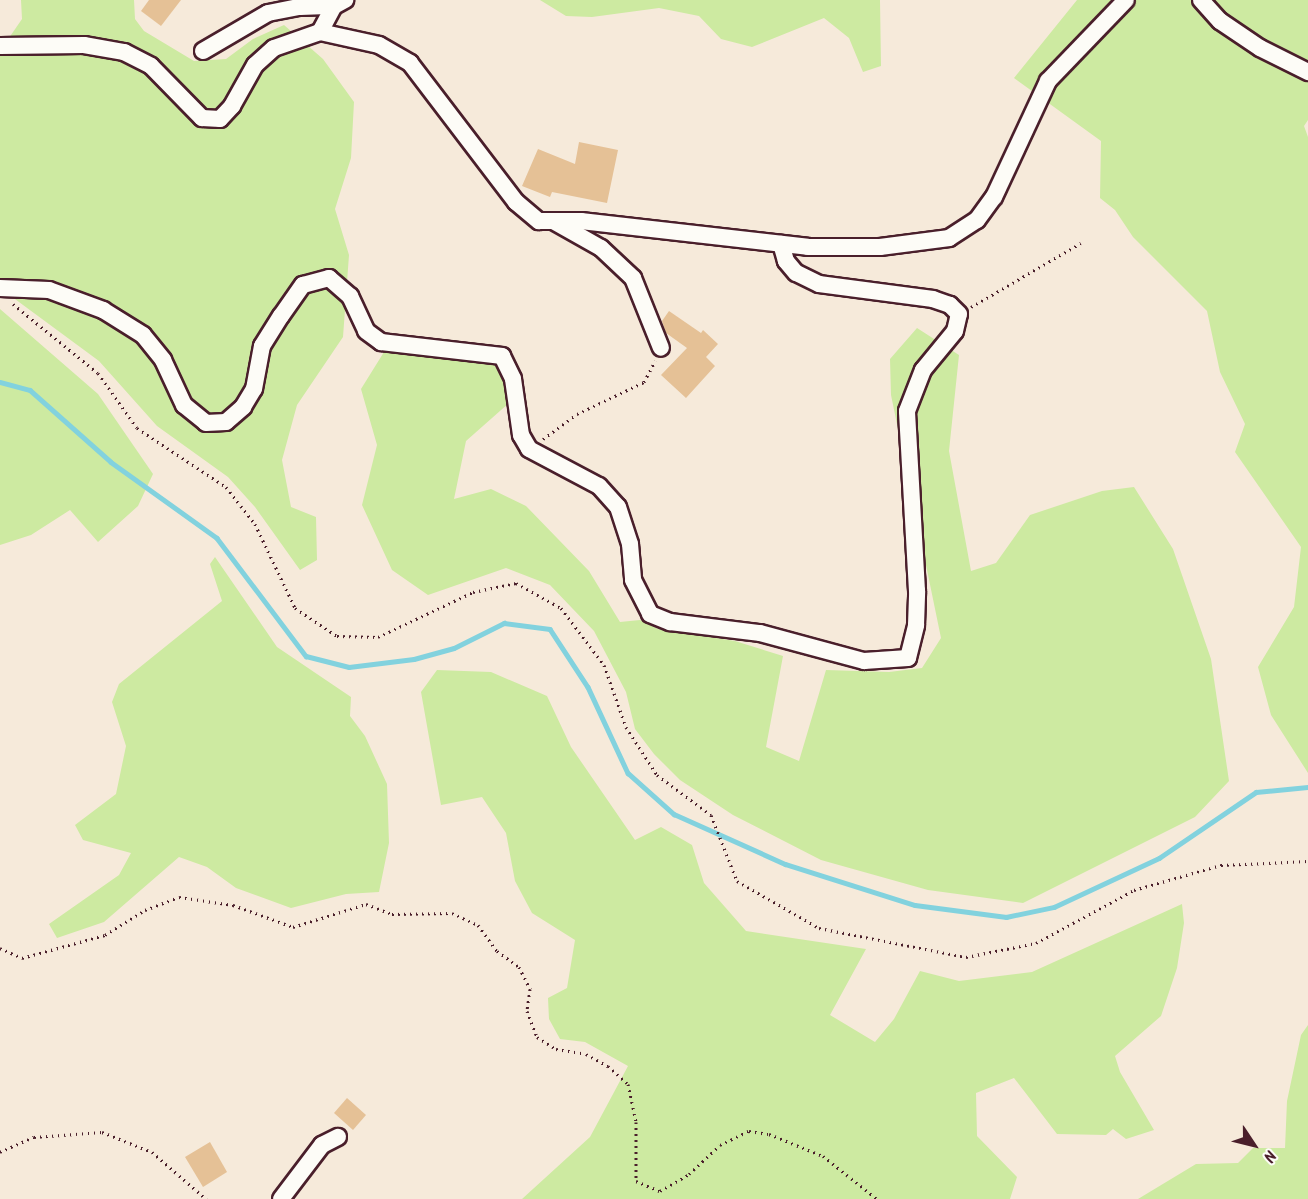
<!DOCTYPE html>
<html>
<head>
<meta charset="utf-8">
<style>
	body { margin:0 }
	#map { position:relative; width:1308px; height:1199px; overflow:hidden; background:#f6eada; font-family:Kalam,sans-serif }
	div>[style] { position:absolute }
	.green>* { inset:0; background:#cdeaa1 }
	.stream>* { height:4.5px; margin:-2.25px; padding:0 2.25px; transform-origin:2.25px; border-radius:2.25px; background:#82d2de }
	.building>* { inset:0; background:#e5c196 }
	.path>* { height:3px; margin-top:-1.5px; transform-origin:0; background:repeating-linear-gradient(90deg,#4a1f2b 0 1.5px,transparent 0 6px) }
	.roads { filter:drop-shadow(2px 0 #4a1f2b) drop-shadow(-2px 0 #4a1f2b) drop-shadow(0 2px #4a1f2b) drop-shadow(0 -2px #4a1f2b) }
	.minor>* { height:16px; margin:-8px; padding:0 8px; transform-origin:8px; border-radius:8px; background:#fdfcf7 }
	span { translate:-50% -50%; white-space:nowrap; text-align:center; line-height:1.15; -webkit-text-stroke:5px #fdfcf7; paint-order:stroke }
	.north { position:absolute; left:1224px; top:1115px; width:60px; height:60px; -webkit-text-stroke:4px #fdfcf7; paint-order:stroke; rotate:125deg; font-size:16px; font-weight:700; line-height:24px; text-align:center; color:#4a1f2b }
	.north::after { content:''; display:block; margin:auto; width:21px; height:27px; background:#4a1f2b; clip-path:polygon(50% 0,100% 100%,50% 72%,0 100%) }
</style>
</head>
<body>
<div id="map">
	<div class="green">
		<div style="clip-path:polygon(21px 0,134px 0,135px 19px,144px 31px,194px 61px,226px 59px,253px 39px,284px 25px,323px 59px,354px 102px,351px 158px,335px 209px,349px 255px,343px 337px,297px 405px,282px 460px,291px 507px,316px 517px,317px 560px,300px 570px,255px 507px,228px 477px,157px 426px,99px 361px,0 288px,0 51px,22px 19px)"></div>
		<div style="clip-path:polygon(540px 0,880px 0,881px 66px,863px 72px,849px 38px,824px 18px,752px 47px,721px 39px,699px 16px,659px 8px,592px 17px,566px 16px)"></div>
		<div style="clip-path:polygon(1077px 0,1308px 0,1308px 120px,1304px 126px,1308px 137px,1308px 773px,1271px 715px,1258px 667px,1294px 607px,1301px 547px,1235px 452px,1245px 424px,1220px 372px,1207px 311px,1133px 237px,1115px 210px,1100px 198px,1101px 141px,1014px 78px)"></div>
		<div style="clip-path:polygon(0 309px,98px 394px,153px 474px,138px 506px,98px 542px,70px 510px,31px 535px,0 545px)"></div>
		<div style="clip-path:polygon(917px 328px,959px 355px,949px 451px,971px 571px,996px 563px,1030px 515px,1102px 491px,1134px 487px,1173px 549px,1211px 659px,1229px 781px,1195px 817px,1023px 903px,928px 890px,821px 860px,733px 815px,680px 780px,654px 754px,635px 729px,626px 692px,594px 631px,550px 585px,506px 568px,428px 595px,392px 570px,362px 505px,377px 445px,361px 389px,384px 352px,484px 358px,502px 371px,509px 403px,466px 441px,454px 499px,491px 489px,526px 506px,589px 571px,620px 622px,640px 620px,658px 629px,735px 641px,783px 656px,766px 747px,799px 761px,826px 670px,889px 672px,922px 668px,941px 638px,891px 395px,890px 359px)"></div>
		<div style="clip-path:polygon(215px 557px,277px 647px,351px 697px,350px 716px,365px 736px,387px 784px,389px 843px,379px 892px,346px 894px,291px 908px,236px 888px,207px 867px,179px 857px,104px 922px,57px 938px,49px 924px,119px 875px,131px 853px,83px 840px,75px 825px,116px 794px,126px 746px,112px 702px,119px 684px,222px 601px,210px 564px)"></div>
		<div style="clip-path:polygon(437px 670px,491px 672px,547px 696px,571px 747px,635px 840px,661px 827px,692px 845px,704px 883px,746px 931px,866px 949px,830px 1015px,875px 1042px,894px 1019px,920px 971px,959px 981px,1032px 972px,1182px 904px,1184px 923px,1177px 968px,1161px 1016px,1115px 1056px,1120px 1072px,1154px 1130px,1126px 1139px,1113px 1129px,1106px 1135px,1057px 1134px,1014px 1078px,976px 1093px,977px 1136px,1017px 1177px,1010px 1199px,522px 1199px,590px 1137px,628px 1066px,585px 1042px,560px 1039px,549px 1019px,548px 998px,567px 988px,575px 940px,532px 913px,515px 881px,506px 833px,482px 797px,441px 805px,421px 692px)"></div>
		<div style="clip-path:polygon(1308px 1025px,1308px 1199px,1138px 1199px,1196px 1164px,1238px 1163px,1253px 1148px,1285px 1148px,1287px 1101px,1301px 1035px)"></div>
	</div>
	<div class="stream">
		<div style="left:0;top:382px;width:31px;rotate:15deg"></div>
		<div style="left:30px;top:390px;width:108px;rotate:41.6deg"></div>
		<div style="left:111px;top:462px;width:130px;rotate:35.6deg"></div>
		<div style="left:217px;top:538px;width:148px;rotate:53deg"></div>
		<div style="left:306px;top:656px;width:44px;rotate:14.3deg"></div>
		<div style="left:349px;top:667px;width:65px;rotate:-7deg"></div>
		<div style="left:414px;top:659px;width:41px;rotate:-15.4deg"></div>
		<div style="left:454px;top:648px;width:56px;rotate:-26.6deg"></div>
		<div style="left:504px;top:623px;width:46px;rotate:7.4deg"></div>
		<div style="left:550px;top:629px;width:69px;rotate:56.8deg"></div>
		<div style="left:588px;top:687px;width:95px;rotate:65.1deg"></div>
		<div style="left:628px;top:773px;width:62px;rotate:41.7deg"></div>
		<div style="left:674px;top:814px;width:122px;rotate:24.2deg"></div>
		<div style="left:785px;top:864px;width:136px;rotate:17.5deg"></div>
		<div style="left:915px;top:905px;width:92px;rotate:7.5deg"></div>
		<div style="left:1006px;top:917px;width:49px;rotate:-11.8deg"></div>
		<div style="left:1054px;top:907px;width:116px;rotate:-25deg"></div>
		<div style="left:1159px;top:858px;width:117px;rotate:-34.2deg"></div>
		<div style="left:1256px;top:792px;width:52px;rotate:-5.5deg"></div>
	</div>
	<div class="building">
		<div style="clip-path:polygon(149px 0,181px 0,161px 26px,141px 11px)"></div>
		<div style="clip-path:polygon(579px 142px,618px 150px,607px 203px,552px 192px,550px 197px,522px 186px,538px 149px,575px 164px)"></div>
		<div style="clip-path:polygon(669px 311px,701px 333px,703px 330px,718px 344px,706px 357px,715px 366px,686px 398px,661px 375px,687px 348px,666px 333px,662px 321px)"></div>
		<div style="clip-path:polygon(347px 1098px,366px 1115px,353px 1130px,334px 1113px)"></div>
		<div style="clip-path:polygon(210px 1142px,227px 1172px,203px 1187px,185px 1157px)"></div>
	</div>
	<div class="path">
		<div style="left:13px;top:304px;width:109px;rotate:39.1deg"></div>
		<div style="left:98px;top:373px;width:67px;rotate:54.7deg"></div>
		<div style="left:137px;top:428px;width:107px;rotate:33.5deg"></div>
		<div style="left:226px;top:487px;width:47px;rotate:51.9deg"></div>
		<div style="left:255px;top:524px;width:93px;rotate:64.5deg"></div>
		<div style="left:295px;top:608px;width:50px;rotate:33.7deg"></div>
		<div style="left:337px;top:636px;width:41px;rotate:1.4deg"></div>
		<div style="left:378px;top:637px;width:105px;rotate:-25.3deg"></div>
		<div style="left:473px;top:592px;width:44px;rotate:-11.8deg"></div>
		<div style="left:516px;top:583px;width:51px;rotate:29.1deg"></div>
		<div style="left:561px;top:608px;width:71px;rotate:53deg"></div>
		<div style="left:604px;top:665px;width:66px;rotate:70.5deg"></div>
		<div style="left:626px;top:727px;width:57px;rotate:57.1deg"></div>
		<div style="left:657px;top:775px;width:67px;rotate:36.5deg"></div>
		<div style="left:711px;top:815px;width:71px;rotate:68.5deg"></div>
		<div style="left:737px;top:881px;width:95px;rotate:29.8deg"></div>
		<div style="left:819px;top:928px;width:150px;rotate:11.2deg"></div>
		<div style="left:966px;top:957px;width:71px;rotate:-11.3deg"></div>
		<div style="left:1036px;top:943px;width:111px;rotate:-28.4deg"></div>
		<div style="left:1134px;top:890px;width:91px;rotate:-16deg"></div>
		<div style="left:1221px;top:865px;width:87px;rotate:-2.6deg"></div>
		<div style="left:971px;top:307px;width:127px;rotate:-30.2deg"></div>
		<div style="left:543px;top:439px;width:42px;rotate:-36.3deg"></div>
		<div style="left:577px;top:414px;width:74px;rotate:-25.5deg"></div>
		<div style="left:644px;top:382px;width:24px;rotate:-62deg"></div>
		<div style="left:0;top:948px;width:24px;rotate:24deg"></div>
		<div style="left:22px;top:958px;width:86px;rotate:-15.5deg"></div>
		<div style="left:105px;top:935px;width:47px;rotate:-32deg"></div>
		<div style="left:145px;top:910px;width:36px;rotate:-21deg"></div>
		<div style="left:179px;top:897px;width:55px;rotate:8.4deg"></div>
		<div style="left:233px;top:905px;width:64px;rotate:20.1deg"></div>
		<div style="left:293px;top:927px;width:77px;rotate:-17.5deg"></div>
		<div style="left:366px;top:904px;width:28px;rotate:21deg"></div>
		<div style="left:392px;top:914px;width:60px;rotate:-1deg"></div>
		<div style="left:452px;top:913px;width:29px;rotate:25deg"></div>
		<div style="left:478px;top:925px;width:32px;rotate:54deg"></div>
		<div style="left:497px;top:951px;width:27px;rotate:36deg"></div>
		<div style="left:519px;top:967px;width:25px;rotate:63deg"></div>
		<div style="left:530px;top:989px;width:22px;rotate:98deg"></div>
		<div style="left:527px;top:1011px;width:28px;rotate:69deg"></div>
		<div style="left:537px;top:1037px;width:22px;rotate:32deg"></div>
		<div style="left:556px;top:1049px;width:30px;rotate:9deg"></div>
		<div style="left:586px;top:1054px;width:25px;rotate:29deg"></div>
		<div style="left:608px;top:1066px;width:27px;rotate:42deg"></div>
		<div style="left:628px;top:1084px;width:39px;rotate:78deg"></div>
		<div style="left:636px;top:1122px;width:59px;rotate:90deg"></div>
		<div style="left:636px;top:1181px;width:26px;rotate:23deg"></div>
		<div style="left:660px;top:1191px;width:34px;rotate:-30deg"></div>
		<div style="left:689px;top:1174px;width:42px;rotate:-43.1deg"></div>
		<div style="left:720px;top:1145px;width:32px;rotate:-26deg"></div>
		<div style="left:749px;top:1131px;width:20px;rotate:9deg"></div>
		<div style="left:769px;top:1134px;width:58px;rotate:22.2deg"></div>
		<div style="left:823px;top:1156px;width:69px;rotate:38.5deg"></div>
		<div style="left:0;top:1152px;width:37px;rotate:-24deg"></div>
		<div style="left:34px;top:1137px;width:68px;rotate:-4.2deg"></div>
		<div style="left:102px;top:1132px;width:54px;rotate:21.8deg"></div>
		<div style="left:152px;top:1152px;width:72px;rotate:41deg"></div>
	</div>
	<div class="roads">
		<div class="minor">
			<div style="left:1201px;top:0;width:28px;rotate:48deg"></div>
			<div style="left:1220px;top:21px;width:48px;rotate:34deg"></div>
			<div style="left:1260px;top:48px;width:54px;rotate:26.6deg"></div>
			<div style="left:320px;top:32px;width:30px;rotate:-62deg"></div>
			<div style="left:334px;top:6px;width:13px;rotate:-29deg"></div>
			<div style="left:0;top:46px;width:84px;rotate:-0.7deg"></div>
			<div style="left:84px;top:45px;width:41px;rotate:9.9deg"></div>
			<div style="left:124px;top:52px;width:30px;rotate:27deg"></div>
			<div style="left:151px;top:66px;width:73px;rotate:45.6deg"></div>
			<div style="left:202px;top:118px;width:18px;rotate:3deg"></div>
			<div style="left:220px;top:119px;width:18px;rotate:-47deg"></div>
			<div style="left:232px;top:106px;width:47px;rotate:-60.7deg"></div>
			<div style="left:255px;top:65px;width:25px;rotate:-42deg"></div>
			<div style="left:274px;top:48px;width:49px;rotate:-19.2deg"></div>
			<div style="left:320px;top:32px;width:60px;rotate:12.4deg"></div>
			<div style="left:379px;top:45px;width:36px;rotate:30deg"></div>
			<div style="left:410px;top:63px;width:175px;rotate:52.7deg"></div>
			<div style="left:516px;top:202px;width:30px;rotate:40deg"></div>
			<div style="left:539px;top:221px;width:42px"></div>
			<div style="left:581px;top:221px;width:228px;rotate:6.5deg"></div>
			<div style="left:808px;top:247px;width:72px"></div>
			<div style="left:880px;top:247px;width:70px;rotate:-7.4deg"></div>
			<div style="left:949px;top:238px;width:33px;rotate:-33deg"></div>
			<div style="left:977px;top:220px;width:29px;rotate:-54deg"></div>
			<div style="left:994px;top:197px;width:128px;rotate:-65deg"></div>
			<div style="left:1048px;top:81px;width:112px;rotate:-46.1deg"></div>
			<div style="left:203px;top:51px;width:75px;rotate:-30.3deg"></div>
			<div style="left:268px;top:13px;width:33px;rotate:-11deg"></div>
			<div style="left:300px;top:7px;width:34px;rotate:-2deg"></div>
			<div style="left:555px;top:222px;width:53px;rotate:29.5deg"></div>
			<div style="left:601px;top:248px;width:44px;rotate:43.2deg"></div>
			<div style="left:633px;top:278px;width:75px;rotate:68.2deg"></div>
			<div style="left:0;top:288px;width:49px;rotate:2.3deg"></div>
			<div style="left:49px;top:290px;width:58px;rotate:20.3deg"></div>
			<div style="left:103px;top:310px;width:47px;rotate:32deg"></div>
			<div style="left:143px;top:335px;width:32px;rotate:51deg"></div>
			<div style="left:163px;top:360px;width:50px;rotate:65deg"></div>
			<div style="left:184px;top:405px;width:28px;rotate:39deg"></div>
			<div style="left:206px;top:423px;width:20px;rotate:-3deg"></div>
			<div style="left:226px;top:422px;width:23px;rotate:-41deg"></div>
			<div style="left:243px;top:407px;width:21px;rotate:-59deg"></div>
			<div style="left:254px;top:389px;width:44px;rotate:-79.5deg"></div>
			<div style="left:262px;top:346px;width:36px;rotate:-58deg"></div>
			<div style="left:281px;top:316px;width:38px;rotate:-55deg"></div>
			<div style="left:303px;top:285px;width:27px;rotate:-15deg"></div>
			<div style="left:329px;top:278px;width:28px;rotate:41deg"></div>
			<div style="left:350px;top:296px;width:38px;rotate:65deg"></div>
			<div style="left:366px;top:331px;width:19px;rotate:36deg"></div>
			<div style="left:381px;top:342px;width:122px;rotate:6.6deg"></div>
			<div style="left:502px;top:356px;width:25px;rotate:64deg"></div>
			<div style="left:513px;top:379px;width:57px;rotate:81.9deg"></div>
			<div style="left:521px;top:435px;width:16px;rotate:60deg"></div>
			<div style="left:529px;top:449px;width:79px;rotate:27.9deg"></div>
			<div style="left:599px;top:486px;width:28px;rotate:48deg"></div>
			<div style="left:618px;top:507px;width:39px;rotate:72deg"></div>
			<div style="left:630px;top:544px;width:36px;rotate:85deg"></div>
			<div style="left:633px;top:580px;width:38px;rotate:63deg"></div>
			<div style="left:650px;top:614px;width:22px;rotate:22deg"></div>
			<div style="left:670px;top:622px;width:91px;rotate:7deg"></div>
			<div style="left:760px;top:633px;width:108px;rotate:15.1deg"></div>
			<div style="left:864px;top:661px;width:44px;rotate:-3.9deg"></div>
			<div style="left:908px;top:658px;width:34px;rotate:-76deg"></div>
			<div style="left:916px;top:625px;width:34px;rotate:-88deg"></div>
			<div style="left:917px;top:591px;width:180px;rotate:-93.2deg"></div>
			<div style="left:907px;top:411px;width:44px;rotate:-68.7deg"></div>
			<div style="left:923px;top:370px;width:50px;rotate:-50.6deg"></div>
			<div style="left:955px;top:331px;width:17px;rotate:-77deg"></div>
			<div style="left:959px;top:314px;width:13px;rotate:-135deg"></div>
			<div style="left:950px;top:305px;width:18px;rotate:-161deg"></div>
			<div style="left:933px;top:299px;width:115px;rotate:-172.5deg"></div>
			<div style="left:819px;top:284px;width:25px;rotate:-154deg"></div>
			<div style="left:796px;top:273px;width:16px;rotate:-130deg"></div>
			<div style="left:786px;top:261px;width:18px;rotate:-106deg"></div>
			<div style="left:281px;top:1199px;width:68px;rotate:-52.8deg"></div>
			<div style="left:322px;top:1145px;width:18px;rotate:-27deg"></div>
		</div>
	</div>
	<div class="north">N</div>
</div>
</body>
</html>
